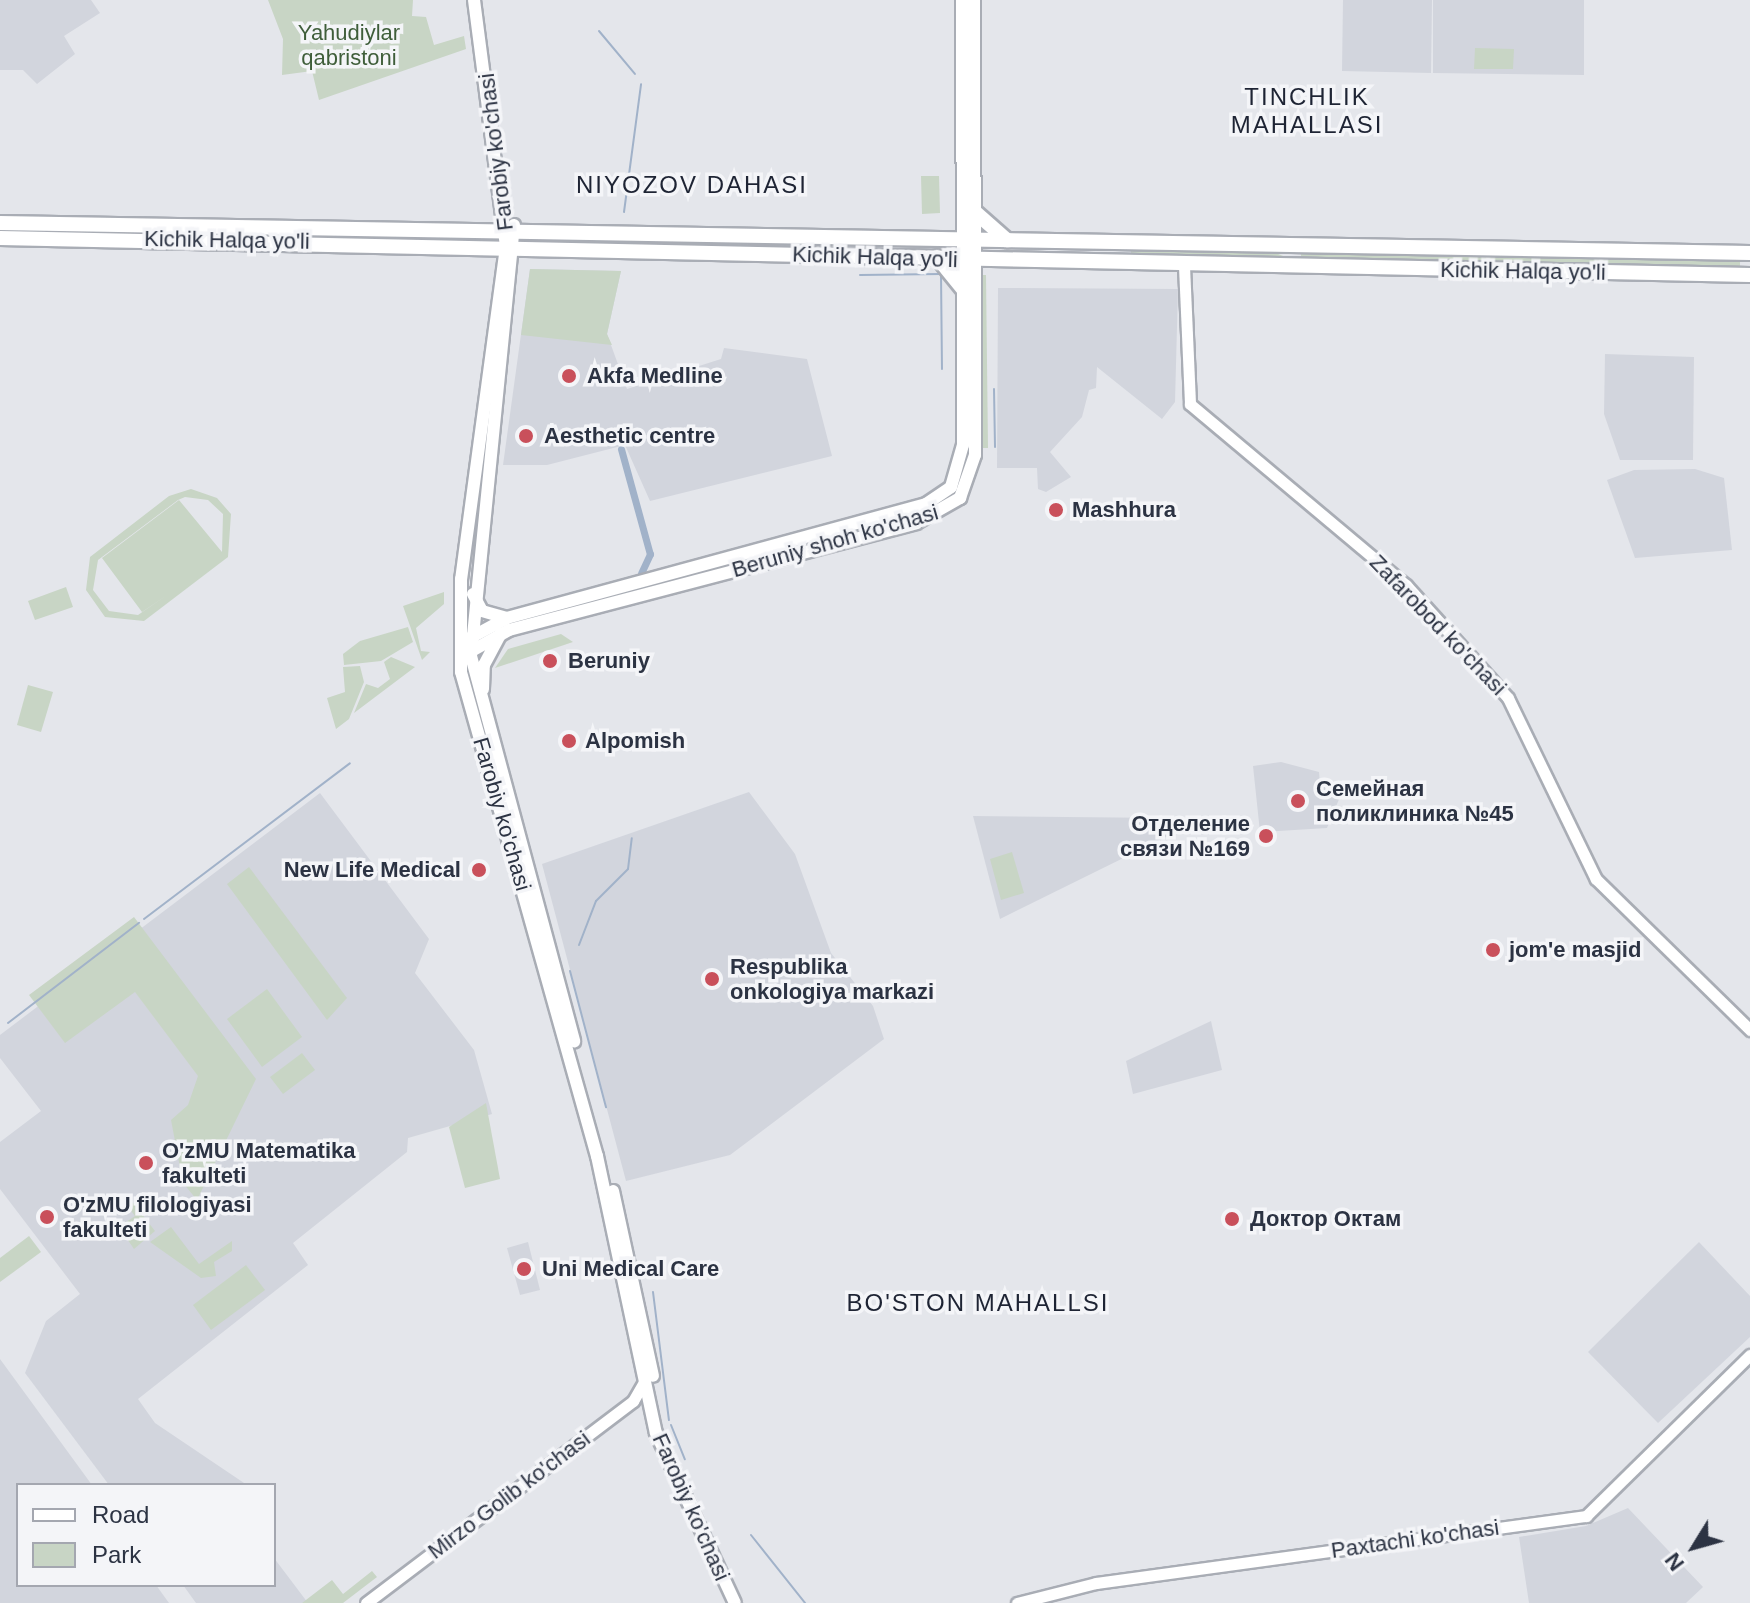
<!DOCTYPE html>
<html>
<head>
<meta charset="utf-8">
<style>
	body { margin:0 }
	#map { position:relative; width:1750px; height:1603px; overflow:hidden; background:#e4e6eb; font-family:Helvetica,sans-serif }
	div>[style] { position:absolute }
	.built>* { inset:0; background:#d2d5dd }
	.green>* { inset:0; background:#c8d5c5 }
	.stream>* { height:2px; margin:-1px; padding:0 1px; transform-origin:1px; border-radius:1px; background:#a1b2c9 }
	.canal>* { height:7px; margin:-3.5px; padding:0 3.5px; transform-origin:3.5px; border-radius:3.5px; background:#a1b2c9 }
	.roads { filter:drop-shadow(2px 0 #a9adb5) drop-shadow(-2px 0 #a9adb5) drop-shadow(0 2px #a9adb5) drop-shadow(0 -2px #a9adb5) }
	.secondary>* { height:11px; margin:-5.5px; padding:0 5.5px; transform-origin:5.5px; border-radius:5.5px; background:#fff }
	.primary>* { height:12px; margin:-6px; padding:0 6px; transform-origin:6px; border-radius:6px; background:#fff }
	.highway>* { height:14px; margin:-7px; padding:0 7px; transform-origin:7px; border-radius:7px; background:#fff }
	.dots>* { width:22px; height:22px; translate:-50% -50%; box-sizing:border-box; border:4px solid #f4f5f8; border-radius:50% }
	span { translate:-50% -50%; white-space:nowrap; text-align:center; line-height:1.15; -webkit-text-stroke:7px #f4f5f8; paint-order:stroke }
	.park-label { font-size:22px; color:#3f5e3a }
	.street-label { font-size:22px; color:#2c3343 }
	.poi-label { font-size:22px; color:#2c3343; font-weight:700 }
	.left { translate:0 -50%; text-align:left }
	.right { translate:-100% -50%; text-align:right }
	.neighbourhood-label { font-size:24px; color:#1e2434; letter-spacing:2px }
	.legend { position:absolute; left:16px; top:1483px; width:260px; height:104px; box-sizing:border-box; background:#f4f5f8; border:2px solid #a4a7b0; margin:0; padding:10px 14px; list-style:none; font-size:24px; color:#2c3343 }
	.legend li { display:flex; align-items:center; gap:16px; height:40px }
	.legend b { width:40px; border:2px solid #a4a7b0 }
	.north { position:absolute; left:1654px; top:1507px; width:80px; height:80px; -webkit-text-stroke:6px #f4f5f8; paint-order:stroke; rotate:233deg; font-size:22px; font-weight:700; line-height:32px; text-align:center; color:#2c3343 }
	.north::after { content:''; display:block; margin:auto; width:28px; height:36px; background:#2c3343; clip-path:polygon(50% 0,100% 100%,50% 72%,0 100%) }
</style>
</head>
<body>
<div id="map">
	<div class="built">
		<div style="clip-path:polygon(0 0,91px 0,100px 13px,64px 36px,75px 54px,37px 84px,23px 70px,0 70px)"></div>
		<div style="clip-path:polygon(1343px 0,1432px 0,1431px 73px,1342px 71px)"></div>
		<div style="clip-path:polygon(1433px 0,1584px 0,1584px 75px,1433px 73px)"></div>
		<div style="clip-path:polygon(530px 269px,621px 271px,607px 334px,627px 389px,721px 359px,724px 348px,807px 359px,832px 456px,650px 501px,625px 445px,547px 465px,503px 465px)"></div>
		<div style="clip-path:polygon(998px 288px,1178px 289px,1175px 402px,1162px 419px,1097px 367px,1096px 388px,1089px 390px,1082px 417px,1050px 452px,1071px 477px,1046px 492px,1038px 489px,1037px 468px,997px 468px)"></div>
		<div style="clip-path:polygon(1605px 354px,1694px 357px,1693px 460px,1620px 460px,1604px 414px)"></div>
		<div style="clip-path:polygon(1695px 469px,1724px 478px,1732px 550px,1635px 558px,1607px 480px,1634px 470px)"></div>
		<div style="clip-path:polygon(1281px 762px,1319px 772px,1320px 784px,1345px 785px,1327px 828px,1260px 832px,1253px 766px)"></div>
		<div style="clip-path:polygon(749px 792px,795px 854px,831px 953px,873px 1006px,884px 1039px,730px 1155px,626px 1181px,542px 864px)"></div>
		<div style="clip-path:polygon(320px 793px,429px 939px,415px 973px,474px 1050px,492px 1114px,408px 1138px,407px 1152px,293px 1243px,308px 1265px,138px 1399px,155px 1423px,247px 1485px,109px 1485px,25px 1373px,46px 1321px,80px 1294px,0 1189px,0 1142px,41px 1111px,0 1058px,0 1035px)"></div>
		<div style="clip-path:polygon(973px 816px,1167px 818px,1170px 835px,1000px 919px)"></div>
		<div style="clip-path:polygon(1211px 1021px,1222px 1070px,1133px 1094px,1126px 1061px)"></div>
		<div style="clip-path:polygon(528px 1242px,540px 1290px,520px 1295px,507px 1248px)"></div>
		<div style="clip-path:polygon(1699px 1242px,1750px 1296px,1750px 1337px,1658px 1423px,1588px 1352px)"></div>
		<div style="clip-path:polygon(0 1359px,92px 1485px,18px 1485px,18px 1585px,156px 1585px,169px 1603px,0 1603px)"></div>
		<div style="clip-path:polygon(1628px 1508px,1703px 1587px,1686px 1603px,1529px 1603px,1519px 1537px,1586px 1526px)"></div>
		<div style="clip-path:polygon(274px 1558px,308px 1603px,196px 1603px,183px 1585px,274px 1585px)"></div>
	</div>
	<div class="green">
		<div style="clip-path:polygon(268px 0,413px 0,412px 16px,426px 17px,434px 45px,464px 36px,466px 49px,319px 100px,312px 71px,282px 75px,283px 39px)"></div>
		<div style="clip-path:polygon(1475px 48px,1514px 49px,1513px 69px,1474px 69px)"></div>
		<div style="clip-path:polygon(921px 176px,939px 176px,940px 213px,922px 214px)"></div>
		<div style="clip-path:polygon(36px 228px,494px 235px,494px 239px,36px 232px)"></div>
		<div style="clip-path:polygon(1131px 248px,1266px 249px,1288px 258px,1131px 259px)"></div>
		<div style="clip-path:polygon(1301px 250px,1740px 258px,1740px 269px,1301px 262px)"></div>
		<div style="clip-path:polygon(530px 269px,621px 271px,607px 334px,612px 345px,521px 335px)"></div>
		<div style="clip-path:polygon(979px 275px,986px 275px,988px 448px,981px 448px)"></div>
		<div style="clip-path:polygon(evenodd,191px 489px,217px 498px,231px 514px,228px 557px,144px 621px,105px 617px,86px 590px,90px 557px,169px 496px,191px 489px,185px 497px,208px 500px,223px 514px,222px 552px,179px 500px,102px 558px,142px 612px,167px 595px,138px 615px,109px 611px,93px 590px,98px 560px,178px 500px,185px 497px)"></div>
		<div style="clip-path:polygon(66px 587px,73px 607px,35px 620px,28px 601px)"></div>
		<div style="clip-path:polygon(444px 592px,444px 604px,416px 628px,421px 651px,430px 652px,422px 660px,403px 606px)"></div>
		<div style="clip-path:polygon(408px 627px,413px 642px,381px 661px,344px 665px,343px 654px,360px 641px)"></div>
		<div style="clip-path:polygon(561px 634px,573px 642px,495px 668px,508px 649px)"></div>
		<div style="clip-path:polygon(391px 657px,415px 667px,354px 713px,366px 684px,378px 688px,390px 679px,384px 662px)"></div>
		<div style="clip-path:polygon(360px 666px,364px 682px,349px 719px,336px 729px,327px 698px,345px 692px,343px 667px)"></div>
		<div style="clip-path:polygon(28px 685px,53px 692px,41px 732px,17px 725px)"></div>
		<div style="clip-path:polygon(1012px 852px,1024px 893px,1001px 900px,990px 859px)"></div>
		<div style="clip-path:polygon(249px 867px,347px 998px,327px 1020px,227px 884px)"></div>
		<div style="clip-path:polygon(134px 917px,256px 1079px,197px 1200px,183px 1183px,171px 1120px,188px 1105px,198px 1076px,135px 992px,65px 1043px,29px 995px)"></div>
		<div style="clip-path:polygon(267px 989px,302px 1037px,262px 1067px,227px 1019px)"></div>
		<div style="clip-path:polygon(302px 1053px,315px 1070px,283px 1094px,270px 1077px)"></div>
		<div style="clip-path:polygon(486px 1103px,500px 1179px,465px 1188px,449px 1127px)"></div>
		<div style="clip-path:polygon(131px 1200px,155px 1231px,134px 1249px,119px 1227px,135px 1216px,126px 1204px)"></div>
		<div style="clip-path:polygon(171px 1227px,199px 1264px,232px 1241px,232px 1251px,214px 1262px,216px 1276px,201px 1278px,150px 1242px)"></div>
		<div style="clip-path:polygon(29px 1236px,41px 1252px,0 1282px,0 1258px)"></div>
		<div style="clip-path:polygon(246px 1265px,265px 1290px,211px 1330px,193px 1305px)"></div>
		<div style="clip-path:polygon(372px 1571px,377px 1577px,343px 1603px,302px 1603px,332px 1580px,343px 1594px)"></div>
	</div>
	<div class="stream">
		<div style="left:599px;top:31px;width:56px;rotate:50.1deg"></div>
		<div style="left:624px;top:212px;width:129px;rotate:-82.4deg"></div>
		<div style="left:860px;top:275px;width:81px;rotate:-0.7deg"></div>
		<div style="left:941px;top:274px;width:95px;rotate:89.4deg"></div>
		<div style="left:994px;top:389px;width:58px;rotate:89deg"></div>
		<div style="left:144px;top:919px;width:258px;rotate:-37.1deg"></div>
		<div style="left:579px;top:945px;width:47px;rotate:-68.9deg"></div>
		<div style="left:596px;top:901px;width:45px;rotate:-45deg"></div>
		<div style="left:628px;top:869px;width:31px;rotate:-83deg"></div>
		<div style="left:570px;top:971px;width:141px;rotate:75.2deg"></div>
		<div style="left:8px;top:1023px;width:165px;rotate:-37.4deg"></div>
		<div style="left:653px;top:1292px;width:129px;rotate:82.9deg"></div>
		<div style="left:671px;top:1425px;width:37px;rotate:68deg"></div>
		<div style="left:751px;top:1535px;width:87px;rotate:51.5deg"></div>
	</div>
	<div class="canal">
		<div style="left:621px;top:449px;width:109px;rotate:74.6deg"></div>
		<div style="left:650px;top:554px;width:21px;rotate:115deg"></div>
	</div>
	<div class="roads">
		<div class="secondary">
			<div style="left:1184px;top:266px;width:138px;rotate:87.5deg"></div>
			<div style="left:1190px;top:404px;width:282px;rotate:40deg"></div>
			<div style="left:1406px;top:585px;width:152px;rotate:47.9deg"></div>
			<div style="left:1508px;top:698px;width:201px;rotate:64.1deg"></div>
			<div style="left:1596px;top:879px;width:216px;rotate:44.4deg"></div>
			<div style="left:366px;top:1603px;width:335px;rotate:-37.1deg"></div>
			<div style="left:633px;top:1401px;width:24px;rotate:-60deg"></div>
			<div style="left:1017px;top:1603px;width:81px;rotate:-14.2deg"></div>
			<div style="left:1096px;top:1583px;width:495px;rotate:-7.8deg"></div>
			<div style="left:1586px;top:1516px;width:230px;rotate:-44.5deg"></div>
		</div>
		<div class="primary">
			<div style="left:474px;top:0;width:249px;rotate:82.6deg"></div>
			<div style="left:506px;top:247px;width:335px;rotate:97.7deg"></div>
			<div style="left:461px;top:579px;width:93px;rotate:90deg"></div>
			<div style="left:461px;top:672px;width:503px;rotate:74.31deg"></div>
			<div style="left:597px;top:1156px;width:283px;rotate:78deg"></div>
			<div style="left:656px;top:1433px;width:187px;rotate:65.1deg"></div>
			<div style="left:514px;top:225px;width:433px;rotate:95.7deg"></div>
			<div style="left:471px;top:656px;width:399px;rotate:75deg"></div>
			<div style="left:473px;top:594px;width:19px;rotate:62deg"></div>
			<div style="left:482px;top:611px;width:25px;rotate:16deg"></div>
			<div style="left:468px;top:639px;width:44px;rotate:-28.3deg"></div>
			<div style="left:507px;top:618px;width:434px;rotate:-15.2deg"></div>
			<div style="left:926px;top:504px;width:30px;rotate:-34deg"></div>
			<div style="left:951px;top:487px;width:44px;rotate:-74.1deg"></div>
			<div style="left:963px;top:445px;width:445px;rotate:-90.1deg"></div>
			<div style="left:468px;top:653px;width:47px;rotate:-29.3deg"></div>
			<div style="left:509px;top:630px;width:421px;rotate:-14.7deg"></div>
			<div style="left:916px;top:523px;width:51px;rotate:-29.6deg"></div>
			<div style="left:960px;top:498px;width:46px;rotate:-70.8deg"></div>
			<div style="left:975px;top:455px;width:455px;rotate:-90.1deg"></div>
			<div style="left:483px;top:689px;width:24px;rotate:-88deg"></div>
			<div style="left:484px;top:665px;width:36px;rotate:-62deg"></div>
			<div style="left:613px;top:1191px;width:189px;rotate:77.8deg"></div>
		</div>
		<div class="highway">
			<div style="left:975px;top:212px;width:43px;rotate:41.2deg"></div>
			<div style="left:0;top:223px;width:1750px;rotate:0.98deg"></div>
			<div style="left:0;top:238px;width:1750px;rotate:1.21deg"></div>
			<div style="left:937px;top:257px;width:40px;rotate:51deg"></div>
		</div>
	</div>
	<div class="dots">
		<div style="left:569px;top:376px;background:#c9505b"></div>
		<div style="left:526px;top:436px;background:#c9505b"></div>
		<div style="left:1056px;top:510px;background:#c9505b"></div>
		<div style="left:550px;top:661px;background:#c9505b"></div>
		<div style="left:569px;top:741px;background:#c9505b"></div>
		<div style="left:1298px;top:801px;background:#c9505b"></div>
		<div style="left:1266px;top:836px;background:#c9505b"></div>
		<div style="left:479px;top:870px;background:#c9505b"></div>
		<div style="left:1493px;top:950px;background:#c9505b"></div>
		<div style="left:712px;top:979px;background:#c9505b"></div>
		<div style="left:146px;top:1163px;background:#c9505b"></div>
		<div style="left:47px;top:1217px;background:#c9505b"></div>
		<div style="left:1232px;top:1219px;background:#c9505b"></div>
		<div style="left:524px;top:1269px;background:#c9505b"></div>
	</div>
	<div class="park-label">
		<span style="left:349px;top:45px">Yahudiylar<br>qabristoni</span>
	</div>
	<div class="street-label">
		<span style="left:496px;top:152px;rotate:-97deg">Farobiy ko'chasi</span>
		<span style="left:227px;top:240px;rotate:1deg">Kichik Halqa yo'li</span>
		<span style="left:875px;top:257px;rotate:2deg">Kichik Halqa yo'li</span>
		<span style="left:1523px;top:271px;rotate:1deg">Kichik Halqa yo'li</span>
		<span style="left:835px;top:541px;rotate:-16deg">Beruniy shoh ko'chasi</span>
		<span style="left:1438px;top:625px;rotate:46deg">Zafarobod ko'chasi</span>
		<span style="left:502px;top:814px;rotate:74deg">Farobiy ko'chasi</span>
		<span style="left:509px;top:1495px;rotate:-37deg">Mirzo Golib ko'chasi</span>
		<span style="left:691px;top:1507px;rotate:66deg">Farobiy ko'chasi</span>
		<span style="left:1415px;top:1539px;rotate:-8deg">Paxtachi ko'chasi</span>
	</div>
	<div class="poi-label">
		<span class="left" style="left:587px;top:376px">Akfa Medline</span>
		<span class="left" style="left:544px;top:436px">Aesthetic centre</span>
		<span class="left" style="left:1072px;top:510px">Mashhura</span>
		<span class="left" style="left:568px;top:661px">Beruniy</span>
		<span class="left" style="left:585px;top:741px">Alpomish</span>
		<span class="left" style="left:1316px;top:801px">Семейная<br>поликлиника №45</span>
		<span class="right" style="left:1250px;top:836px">Отделение<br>связи №169</span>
		<span class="right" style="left:461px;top:870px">New Life Medical</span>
		<span class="left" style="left:1509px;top:950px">jom'e masjid</span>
		<span class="left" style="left:730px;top:979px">Respublika<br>onkologiya markazi</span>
		<span class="left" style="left:162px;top:1163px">O'zMU Matematika<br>fakulteti</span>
		<span class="left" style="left:63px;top:1217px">O'zMU filologiyasi<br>fakulteti</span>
		<span class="left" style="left:1250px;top:1219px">Доктор Октам</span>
		<span class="left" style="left:542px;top:1269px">Uni Medical Care</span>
	</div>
	<div class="neighbourhood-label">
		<span style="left:1307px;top:111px">TINCHLIK<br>MAHALLASI</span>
		<span style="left:692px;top:185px">NIYOZOV DAHASI</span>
		<span style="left:978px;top:1303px">BO'STON MAHALLSI</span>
	</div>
	<ul class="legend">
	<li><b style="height:10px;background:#fff"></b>Road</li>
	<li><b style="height:22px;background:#c8d5c5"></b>Park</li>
	</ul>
	<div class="north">N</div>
</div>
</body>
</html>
